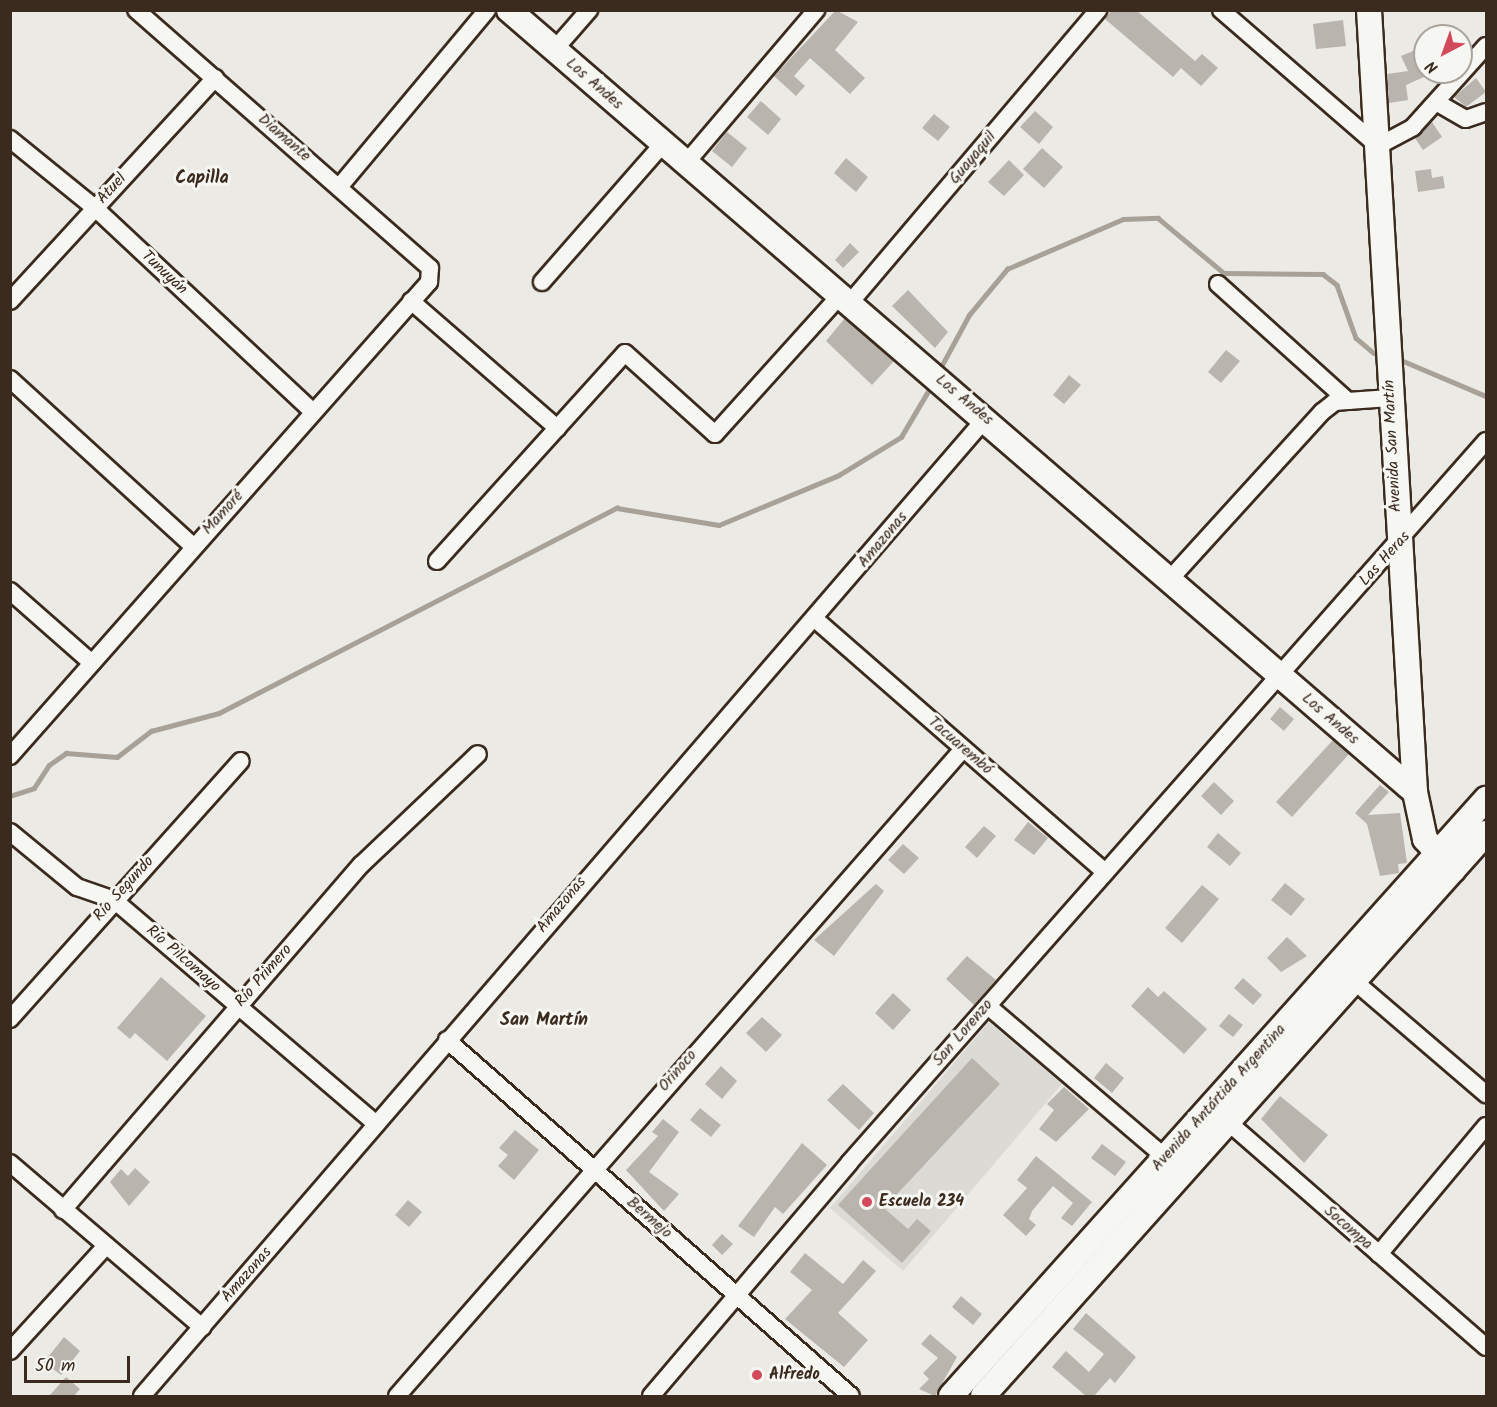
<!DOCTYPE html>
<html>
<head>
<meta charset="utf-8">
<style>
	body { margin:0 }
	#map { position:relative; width:1497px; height:1407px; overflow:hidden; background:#ebeae5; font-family:Kalam,sans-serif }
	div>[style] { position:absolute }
	.built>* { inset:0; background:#dcdad4 }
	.stream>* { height:4.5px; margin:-2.25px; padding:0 2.25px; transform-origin:2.25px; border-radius:2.25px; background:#a8a198 }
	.building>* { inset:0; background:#bab4ae }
	.roads { filter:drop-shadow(2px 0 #3b2a1e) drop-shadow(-2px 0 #3b2a1e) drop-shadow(0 2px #3b2a1e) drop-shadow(0 -2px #3b2a1e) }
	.street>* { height:16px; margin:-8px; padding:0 8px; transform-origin:8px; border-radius:8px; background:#f6f6f2 }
	.secondary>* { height:24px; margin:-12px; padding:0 12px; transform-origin:12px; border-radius:12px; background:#f6f6f2 }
	.dots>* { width:16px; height:16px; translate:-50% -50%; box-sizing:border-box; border:3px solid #f6f6f2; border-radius:50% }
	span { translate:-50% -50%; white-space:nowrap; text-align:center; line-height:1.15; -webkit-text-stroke:6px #f6f6f2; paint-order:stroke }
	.street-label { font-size:16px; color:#3b2a1e }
	.poi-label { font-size:16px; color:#3b2a1e; font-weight:700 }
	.left { translate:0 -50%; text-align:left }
	.neighbourhood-label { font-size:18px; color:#3b2a1e; font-weight:700 }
	.frame { position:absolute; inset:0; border:12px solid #3b2a1e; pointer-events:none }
	.north { position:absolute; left:1413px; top:24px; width:60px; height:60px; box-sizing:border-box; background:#f6f6f2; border:2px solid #aba49d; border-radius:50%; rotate:221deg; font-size:16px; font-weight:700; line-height:24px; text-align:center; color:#3b2a1e }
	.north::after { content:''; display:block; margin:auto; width:21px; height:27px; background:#d1495b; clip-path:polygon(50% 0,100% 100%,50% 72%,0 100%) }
	.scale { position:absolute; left:24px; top:1356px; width:106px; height:27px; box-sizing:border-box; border:3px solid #3b2a1e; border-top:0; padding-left:8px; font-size:18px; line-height:21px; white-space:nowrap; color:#3b2a1e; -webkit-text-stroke:4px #f6f6f2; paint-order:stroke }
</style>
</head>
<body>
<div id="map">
	<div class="built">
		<div style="clip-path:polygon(989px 1022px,1062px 1084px,903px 1271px,830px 1208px)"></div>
	</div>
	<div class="stream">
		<div style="left:1401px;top:360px;width:92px;rotate:23deg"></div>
		<div style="left:942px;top:365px;width:57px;rotate:-61.6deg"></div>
		<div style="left:969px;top:315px;width:60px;rotate:-50.4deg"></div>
		<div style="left:1007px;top:269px;width:126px;rotate:-23.3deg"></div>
		<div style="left:1123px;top:219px;width:35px;rotate:-2deg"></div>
		<div style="left:1158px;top:218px;width:86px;rotate:39.8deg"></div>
		<div style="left:1224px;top:273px;width:99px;rotate:0.6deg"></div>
		<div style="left:1323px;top:274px;width:18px;rotate:38deg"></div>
		<div style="left:1337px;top:285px;width:56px;rotate:70.3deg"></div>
		<div style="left:1356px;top:338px;width:23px;rotate:40deg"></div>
		<div style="left:10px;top:796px;width:25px;rotate:-18deg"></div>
		<div style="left:34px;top:788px;width:27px;rotate:-57deg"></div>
		<div style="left:49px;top:765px;width:21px;rotate:-35deg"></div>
		<div style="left:66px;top:753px;width:51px;rotate:4.5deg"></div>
		<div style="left:117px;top:757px;width:43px;rotate:-37.4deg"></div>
		<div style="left:151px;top:731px;width:70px;rotate:-14.8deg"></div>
		<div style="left:219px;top:713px;width:448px;rotate:-27.3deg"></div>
		<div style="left:617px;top:508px;width:103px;rotate:9.5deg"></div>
		<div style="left:719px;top:525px;width:130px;rotate:-22.6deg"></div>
		<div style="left:839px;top:475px;width:73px;rotate:-31.5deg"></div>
		<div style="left:901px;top:437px;width:57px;rotate:-59.4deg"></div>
	</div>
	<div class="building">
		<div style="clip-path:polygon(836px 10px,858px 22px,835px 50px,865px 78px,850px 94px,810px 58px,794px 76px,805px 86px,796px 96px,774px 76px)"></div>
		<div style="clip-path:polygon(1112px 10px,1136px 10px,1195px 61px,1202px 54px,1218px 68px,1201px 86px,1181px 68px,1173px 77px,1105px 19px)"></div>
		<div style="clip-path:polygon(1343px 20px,1346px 46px,1316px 49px,1313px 24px)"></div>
		<div style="clip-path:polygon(1425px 46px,1425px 72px,1435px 72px,1406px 85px,1408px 100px,1389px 103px,1387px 74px,1408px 71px,1401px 56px)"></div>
		<div style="clip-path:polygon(1476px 78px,1486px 92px,1466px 107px,1454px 97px)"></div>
		<div style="clip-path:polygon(761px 101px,781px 119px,768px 135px,747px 117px)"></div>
		<div style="clip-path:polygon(1035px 111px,1053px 127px,1039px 144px,1020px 127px)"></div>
		<div style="clip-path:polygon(934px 114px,950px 127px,938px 141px,922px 128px)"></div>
		<div style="clip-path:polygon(1432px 122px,1442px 137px,1423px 150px,1415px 138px)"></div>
		<div style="clip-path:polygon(727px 132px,747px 148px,732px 167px,712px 151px)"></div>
		<div style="clip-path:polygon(1042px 148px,1063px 167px,1044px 188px,1023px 169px)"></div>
		<div style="clip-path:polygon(846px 158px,868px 177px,856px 192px,834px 173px)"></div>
		<div style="clip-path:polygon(1009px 160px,1024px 175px,1004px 196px,988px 182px)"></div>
		<div style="clip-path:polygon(1431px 169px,1432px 178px,1443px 176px,1445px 188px,1418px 192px,1415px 171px)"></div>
		<div style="clip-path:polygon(850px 243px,859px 252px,843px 268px,835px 260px)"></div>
		<div style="clip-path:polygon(908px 290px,948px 332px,935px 348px,892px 306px)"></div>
		<div style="clip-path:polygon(845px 318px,894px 361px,872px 385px,826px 341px)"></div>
		<div style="clip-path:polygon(1226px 350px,1240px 361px,1221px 383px,1208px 372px)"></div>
		<div style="clip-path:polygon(1069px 375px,1081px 385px,1064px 404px,1053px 395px)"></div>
		<div style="clip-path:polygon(1280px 707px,1294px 719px,1284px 731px,1270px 719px)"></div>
		<div style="clip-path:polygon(1333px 740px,1349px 754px,1292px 817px,1276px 802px)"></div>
		<div style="clip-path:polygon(1214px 782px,1234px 801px,1221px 815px,1201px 796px)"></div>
		<div style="clip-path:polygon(1380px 785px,1389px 792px,1368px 815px,1400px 813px,1407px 863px,1398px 864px,1399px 873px,1380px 876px,1367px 824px,1355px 813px)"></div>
		<div style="clip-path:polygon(1028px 822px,1048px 838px,1034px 855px,1014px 840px)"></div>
		<div style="clip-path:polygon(984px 826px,996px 836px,977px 858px,965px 847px)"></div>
		<div style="clip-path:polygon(1218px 833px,1241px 853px,1230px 866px,1207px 847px)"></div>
		<div style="clip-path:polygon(903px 844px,919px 858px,904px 874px,888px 860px)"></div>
		<div style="clip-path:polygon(1285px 883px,1305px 899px,1291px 916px,1271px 900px)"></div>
		<div style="clip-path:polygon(876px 884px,884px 891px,834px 956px,814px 940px)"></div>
		<div style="clip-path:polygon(1202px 885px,1219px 899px,1182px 943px,1165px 928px)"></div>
		<div style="clip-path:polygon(1287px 937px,1307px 956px,1281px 972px,1267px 958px)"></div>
		<div style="clip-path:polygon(967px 956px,996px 980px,974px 1005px,946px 979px)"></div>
		<div style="clip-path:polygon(161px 977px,206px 1016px,167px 1061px,135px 1033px,130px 1039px,117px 1028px)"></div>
		<div style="clip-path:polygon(1243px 978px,1262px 995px,1253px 1005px,1234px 988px)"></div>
		<div style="clip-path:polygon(1148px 987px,1158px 997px,1164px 991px,1207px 1029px,1184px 1054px,1131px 1006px)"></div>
		<div style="clip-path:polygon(893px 993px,911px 1010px,893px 1030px,875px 1013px)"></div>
		<div style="clip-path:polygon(1229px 1014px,1243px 1025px,1233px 1037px,1219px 1026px)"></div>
		<div style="clip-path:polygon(762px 1017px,782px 1035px,766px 1052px,746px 1033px)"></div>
		<div style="clip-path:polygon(972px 1058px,1000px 1084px,884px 1208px,908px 1229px,917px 1219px,931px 1231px,902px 1263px,838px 1205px)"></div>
		<div style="clip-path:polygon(1106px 1063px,1124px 1078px,1112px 1093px,1094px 1078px)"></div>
		<div style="clip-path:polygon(721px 1066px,737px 1081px,722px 1099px,705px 1084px)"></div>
		<div style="clip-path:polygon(843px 1084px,874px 1113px,859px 1130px,827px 1100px)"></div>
		<div style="clip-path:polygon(1064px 1087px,1089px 1109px,1056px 1142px,1039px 1129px,1054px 1110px,1047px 1104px)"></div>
		<div style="clip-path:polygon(1280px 1096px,1328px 1135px,1304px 1163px,1261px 1119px)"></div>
		<div style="clip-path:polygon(700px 1108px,721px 1125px,711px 1137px,690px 1120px)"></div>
		<div style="clip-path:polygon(663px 1119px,679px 1132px,649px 1172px,679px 1194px,664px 1211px,626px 1170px,658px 1136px,652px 1132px)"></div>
		<div style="clip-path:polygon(515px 1130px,539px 1150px,514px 1180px,498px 1166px,508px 1155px,499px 1148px)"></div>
		<div style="clip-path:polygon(802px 1143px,827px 1165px,783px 1214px,775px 1207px,754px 1237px,738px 1226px)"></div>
		<div style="clip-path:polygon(1102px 1144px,1126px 1162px,1115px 1176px,1091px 1158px)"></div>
		<div style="clip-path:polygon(1036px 1156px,1092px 1202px,1072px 1226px,1061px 1218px,1073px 1203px,1053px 1186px,1032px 1211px,1029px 1219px,1036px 1225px,1026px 1236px,1003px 1215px,1027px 1188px,1017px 1180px)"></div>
		<div style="clip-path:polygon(135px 1168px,150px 1182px,129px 1206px,110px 1182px,121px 1169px,128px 1176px)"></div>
		<div style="clip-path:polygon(408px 1200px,422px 1212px,409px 1227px,395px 1215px)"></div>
		<div style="clip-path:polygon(722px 1234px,733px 1244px,722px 1255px,712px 1245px)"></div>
		<div style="clip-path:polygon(805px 1253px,843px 1284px,863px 1260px,876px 1271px,838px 1313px,868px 1340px,844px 1367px,785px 1319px,812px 1290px,790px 1272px)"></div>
		<div style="clip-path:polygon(961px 1296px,982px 1314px,973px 1325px,952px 1307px)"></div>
		<div style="clip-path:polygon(1086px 1313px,1136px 1357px,1115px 1383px,1110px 1378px,1094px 1396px,1086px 1396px,1052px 1367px,1066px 1351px,1089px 1372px,1104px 1354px,1073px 1329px)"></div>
		<div style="clip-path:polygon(930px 1334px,957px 1357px,935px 1396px,919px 1389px,929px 1379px,923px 1373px,938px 1358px,921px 1344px)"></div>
		<div style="clip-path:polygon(64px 1337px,80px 1351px,61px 1375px,44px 1362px)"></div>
		<div style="clip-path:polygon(66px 1377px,80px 1389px,74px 1396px,49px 1396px)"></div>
	</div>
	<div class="roads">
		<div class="street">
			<div style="left:1221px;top:10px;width:208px;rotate:40.9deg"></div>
			<div style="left:1378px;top:146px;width:40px;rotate:-28deg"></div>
			<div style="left:1413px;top:127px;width:109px;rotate:-48deg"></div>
			<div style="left:555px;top:49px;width:52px;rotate:-48.9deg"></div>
			<div style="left:1436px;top:102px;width:34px;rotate:30deg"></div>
			<div style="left:1466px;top:119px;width:21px;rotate:-19deg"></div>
			<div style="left:10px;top:139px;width:109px;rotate:39.1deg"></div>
			<div style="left:95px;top:208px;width:297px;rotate:43.1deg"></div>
			<div style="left:686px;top:163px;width:201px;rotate:-49.6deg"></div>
			<div style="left:340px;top:186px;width:229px;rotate:-50.1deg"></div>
			<div style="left:542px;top:282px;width:184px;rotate:-48.8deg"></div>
			<div style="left:1218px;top:284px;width:175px;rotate:42deg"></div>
			<div style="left:10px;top:301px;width:303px;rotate:-47.4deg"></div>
			<div style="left:411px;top:301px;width:194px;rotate:41deg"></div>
			<div style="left:848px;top:305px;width:387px;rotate:-49.7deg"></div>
			<div style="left:10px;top:379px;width:248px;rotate:42.4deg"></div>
			<div style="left:437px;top:561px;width:280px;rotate:-47.9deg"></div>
			<div style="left:625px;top:353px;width:121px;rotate:42deg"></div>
			<div style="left:715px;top:434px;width:185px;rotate:-47.9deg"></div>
			<div style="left:1170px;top:579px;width:226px;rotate:-47.7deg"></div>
			<div style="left:1322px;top:412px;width:16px;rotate:-38deg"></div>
			<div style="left:1335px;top:402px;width:54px;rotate:-4.2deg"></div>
			<div style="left:10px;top:591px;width:109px;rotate:41.3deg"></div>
			<div style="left:815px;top:619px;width:385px;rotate:41.1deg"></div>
			<div style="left:10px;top:756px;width:633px;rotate:-48.52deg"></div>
			<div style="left:429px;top:282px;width:14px;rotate:-86deg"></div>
			<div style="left:430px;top:268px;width:391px;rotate:-138.7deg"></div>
			<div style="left:10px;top:832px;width:87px;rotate:39.4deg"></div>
			<div style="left:77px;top:887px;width:39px;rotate:19deg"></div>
			<div style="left:114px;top:900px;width:345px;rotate:40.5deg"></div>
			<div style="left:1354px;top:981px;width:174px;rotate:40.6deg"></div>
			<div style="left:988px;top:1006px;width:233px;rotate:40.5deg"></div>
			<div style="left:10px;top:1019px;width:346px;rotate:-48.2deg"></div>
			<div style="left:447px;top:1040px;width:538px;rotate:41.39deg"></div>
			<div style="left:1220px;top:1115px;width:353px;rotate:41.1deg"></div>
			<div style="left:10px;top:1163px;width:253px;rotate:40.5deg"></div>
			<div style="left:63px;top:1210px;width:456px;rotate:-49.2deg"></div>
			<div style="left:361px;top:865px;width:161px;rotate:-43.5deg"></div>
			<div style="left:1379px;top:1254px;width:167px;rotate:-50.1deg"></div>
			<div style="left:10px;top:1351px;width:142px;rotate:-47.6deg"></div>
			<div style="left:142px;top:1396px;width:1292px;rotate:-49.21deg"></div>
			<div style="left:397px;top:1396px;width:860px;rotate:-48.82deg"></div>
			<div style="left:651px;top:1396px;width:306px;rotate:-49.6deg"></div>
			<div style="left:849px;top:1163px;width:963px;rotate:-48.58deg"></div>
		</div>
		<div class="secondary">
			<div style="left:509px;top:10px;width:1197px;rotate:40.8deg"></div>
			<div style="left:1369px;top:10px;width:783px;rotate:86.63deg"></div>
			<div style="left:1415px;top:792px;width:48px;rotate:78deg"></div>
			<div style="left:1425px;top:839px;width:42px;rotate:47.9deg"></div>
			<div style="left:951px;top:1396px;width:802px;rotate:-48.13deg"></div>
			<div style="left:983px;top:1396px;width:755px;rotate:-48.22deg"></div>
		</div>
	</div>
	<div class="dots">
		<div style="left:867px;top:1202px;background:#d1495b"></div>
		<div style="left:757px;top:1375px;background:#d1495b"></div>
	</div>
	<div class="street-label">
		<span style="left:594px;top:84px;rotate:41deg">Los Andes</span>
		<span style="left:284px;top:138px;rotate:41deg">Diamante</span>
		<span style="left:973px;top:158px;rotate:-50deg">Guayaquil</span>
		<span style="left:112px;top:189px;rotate:-47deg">Atuel</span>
		<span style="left:164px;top:273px;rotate:43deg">Tunuyán</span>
		<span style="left:964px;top:400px;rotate:40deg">Los Andes</span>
		<span style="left:1393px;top:446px;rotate:-93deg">Avenida San Martín</span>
		<span style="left:223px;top:513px;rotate:-48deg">Mamoré</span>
		<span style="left:883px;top:540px;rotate:-50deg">Amazonas</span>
		<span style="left:1385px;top:559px;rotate:-48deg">Las Heras</span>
		<span style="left:1330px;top:719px;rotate:41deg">Los Andes</span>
		<span style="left:960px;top:746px;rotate:41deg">Tacuarembó</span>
		<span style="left:124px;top:889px;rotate:-48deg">Río Segundo</span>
		<span style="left:562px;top:905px;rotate:-50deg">Amazonas</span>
		<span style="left:183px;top:959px;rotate:41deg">Río Pilcomayo</span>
		<span style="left:264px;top:976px;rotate:-49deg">Río Primero</span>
		<span style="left:963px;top:1033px;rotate:-49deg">San Lorenzo</span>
		<span style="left:678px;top:1071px;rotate:-49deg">Orinoco</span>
		<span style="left:1219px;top:1098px;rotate:-48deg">Avenida Antártida Argentina</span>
		<span style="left:649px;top:1218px;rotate:41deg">Bermejo</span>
		<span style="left:1348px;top:1228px;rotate:41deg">Socompa</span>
		<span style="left:247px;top:1275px;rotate:-49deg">Amazonas</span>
	</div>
	<div class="poi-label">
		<span class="left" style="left:879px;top:1202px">Escuela 234</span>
		<span class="left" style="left:769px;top:1375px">Alfredo</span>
	</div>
	<div class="neighbourhood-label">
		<span style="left:202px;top:179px">Capilla</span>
		<span style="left:544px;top:1021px">San Martín</span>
	</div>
	<div class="frame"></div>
	<div class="north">N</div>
	<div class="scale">50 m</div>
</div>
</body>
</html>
